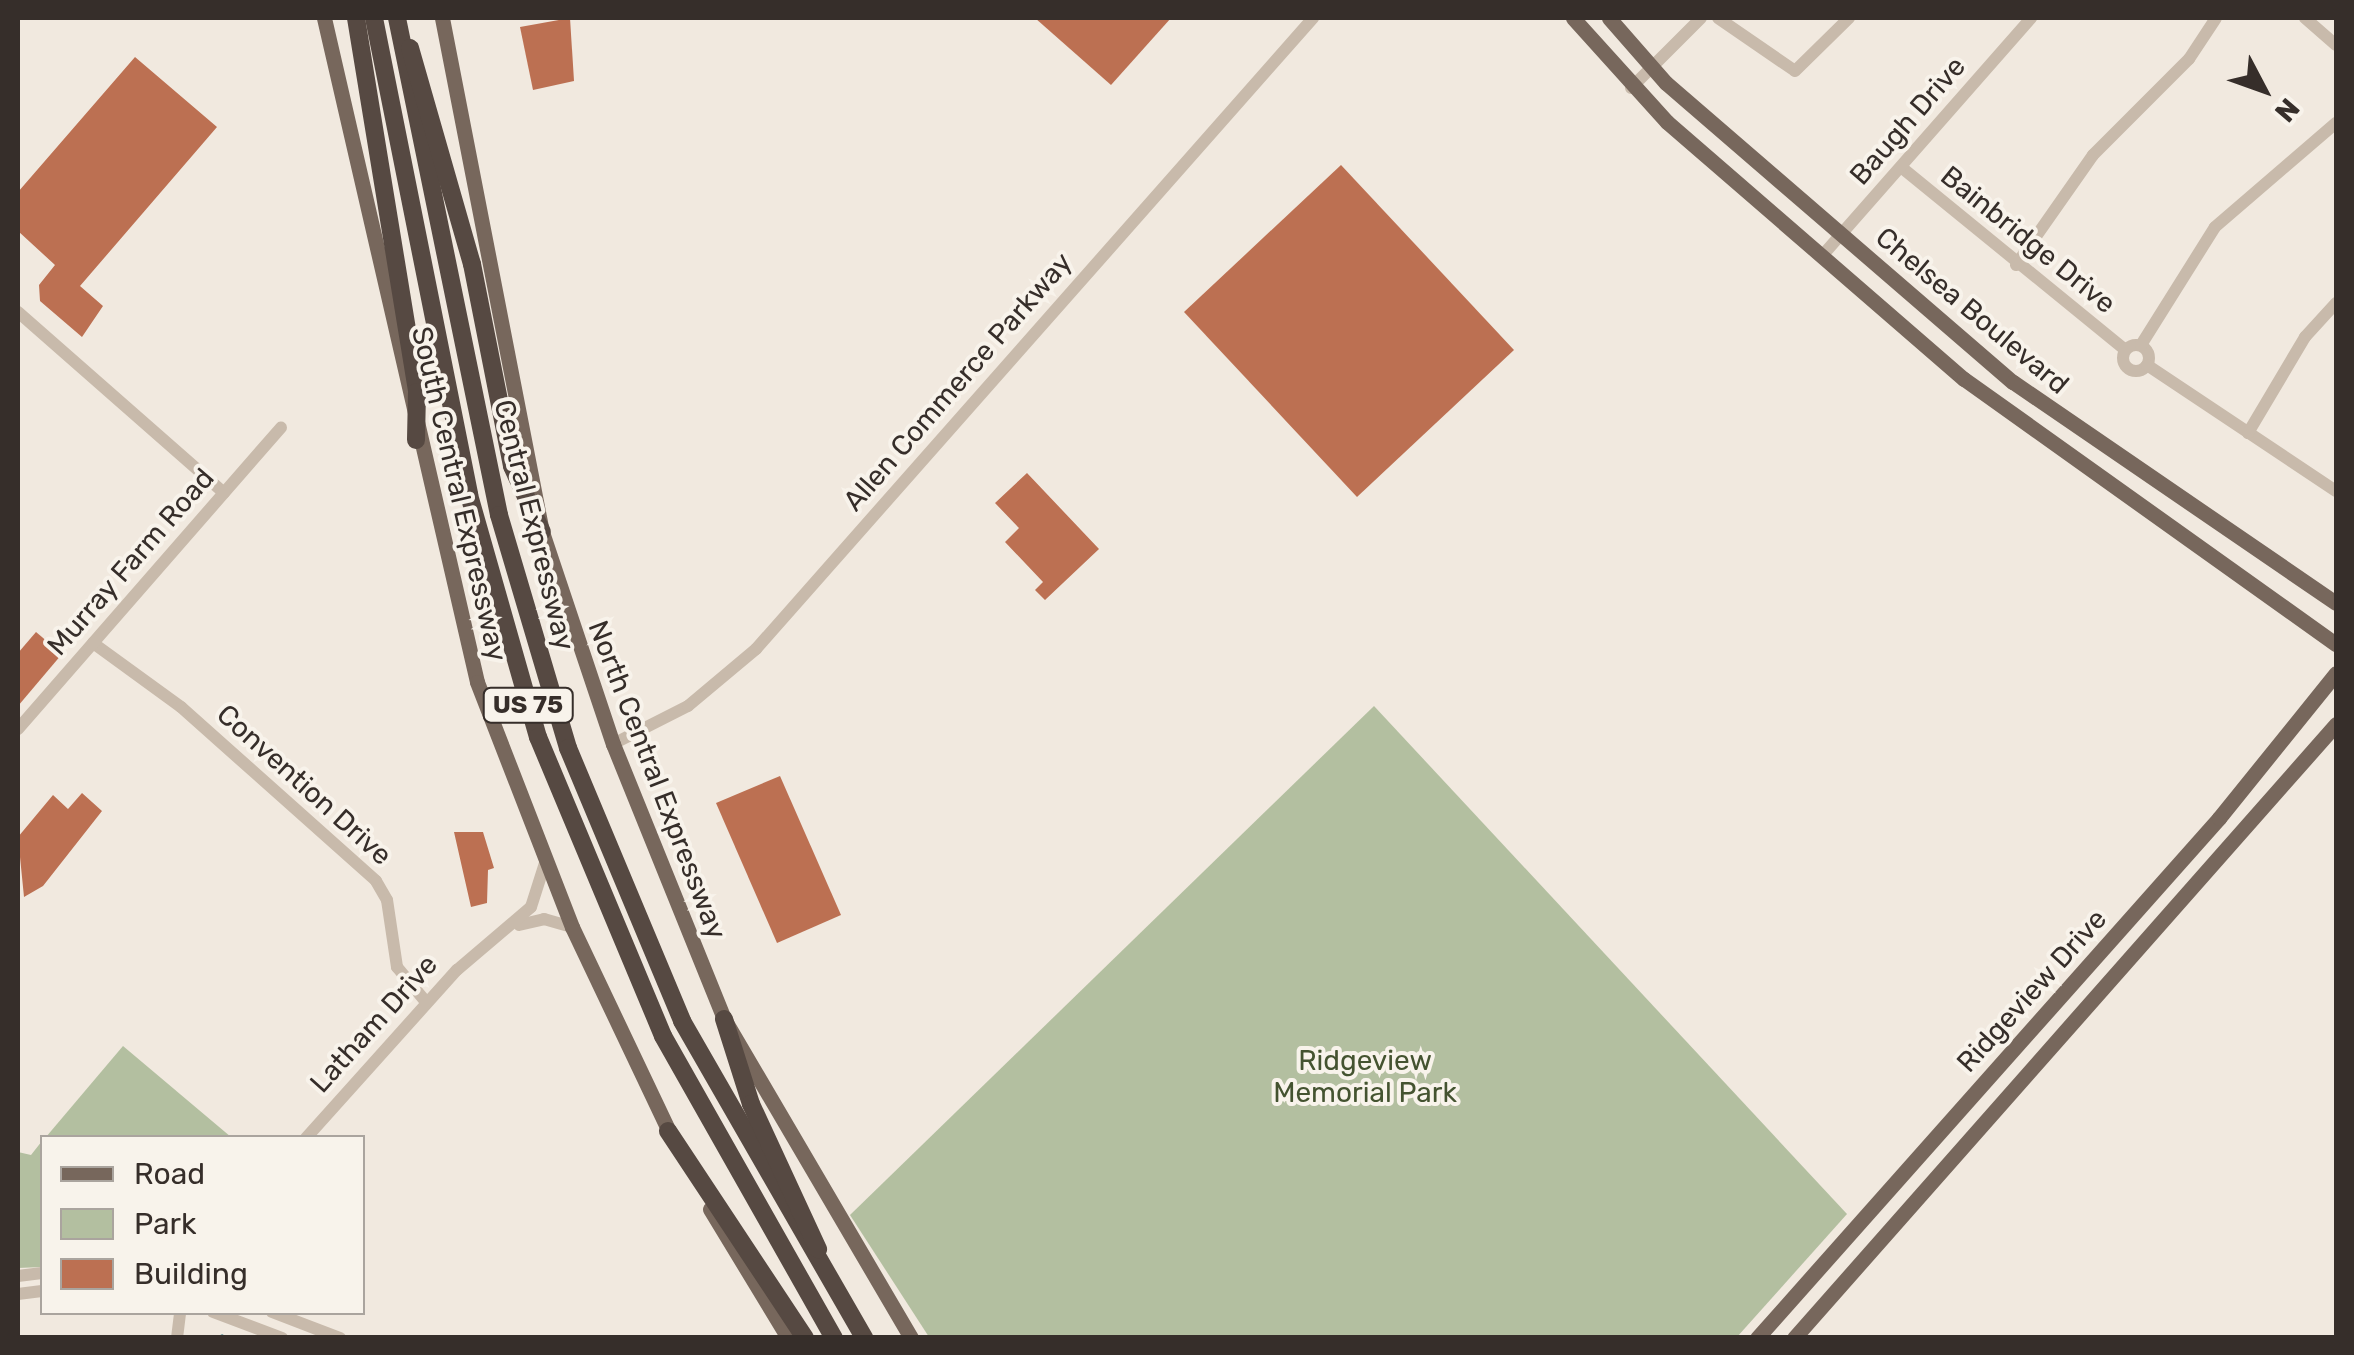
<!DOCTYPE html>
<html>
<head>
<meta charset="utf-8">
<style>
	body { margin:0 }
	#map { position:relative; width:2354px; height:1355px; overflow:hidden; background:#f1e9df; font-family:Rubik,sans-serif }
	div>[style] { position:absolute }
	.green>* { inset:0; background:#b3bfa0 }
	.stream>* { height:2.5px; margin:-1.25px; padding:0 1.25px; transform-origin:1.25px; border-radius:1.25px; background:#80a7ab }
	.building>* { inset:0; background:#bc7052 }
	.minor>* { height:12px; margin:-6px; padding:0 6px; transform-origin:6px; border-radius:6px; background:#c8baab }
	.minor>.ring { margin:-6px; padding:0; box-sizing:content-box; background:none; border:12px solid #c8baab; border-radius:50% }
	.major>* { height:15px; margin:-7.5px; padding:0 7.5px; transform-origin:7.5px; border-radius:7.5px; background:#77675c }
	.highway>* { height:18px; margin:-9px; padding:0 9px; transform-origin:9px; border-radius:9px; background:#564942 }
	span { translate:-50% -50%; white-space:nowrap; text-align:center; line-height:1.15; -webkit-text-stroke:8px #f8f3eb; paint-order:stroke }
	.shield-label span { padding:2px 8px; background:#f8f3eb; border:2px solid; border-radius:8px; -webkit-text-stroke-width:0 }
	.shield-label { font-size:25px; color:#362e2a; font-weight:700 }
	.street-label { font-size:28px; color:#362e2a }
	.park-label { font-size:28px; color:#445330 }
	.frame { position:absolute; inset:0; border:20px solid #362e2a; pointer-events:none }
	.legend { position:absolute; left:40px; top:1135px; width:325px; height:180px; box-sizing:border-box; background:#f8f3eb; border:2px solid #aaa49e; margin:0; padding:12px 18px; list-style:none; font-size:30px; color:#362e2a }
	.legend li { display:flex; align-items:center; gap:20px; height:50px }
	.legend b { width:50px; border:2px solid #aaa49e }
	.north { position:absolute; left:2214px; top:40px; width:100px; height:100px; -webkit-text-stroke:8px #f8f3eb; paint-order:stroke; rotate:131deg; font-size:28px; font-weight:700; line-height:40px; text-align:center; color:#362e2a }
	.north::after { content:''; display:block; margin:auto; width:35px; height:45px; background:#362e2a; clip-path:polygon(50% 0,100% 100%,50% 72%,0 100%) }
</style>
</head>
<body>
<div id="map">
	<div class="green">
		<div style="clip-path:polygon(1374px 706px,1847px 1214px,1737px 1337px,929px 1337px,850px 1215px)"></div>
		<div style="clip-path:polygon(123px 1046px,231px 1137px,46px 1137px)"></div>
		<div style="clip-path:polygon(42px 1141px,42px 1267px,18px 1268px,18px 1152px,31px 1155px)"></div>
	</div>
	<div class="stream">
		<div style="left:222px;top:1335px;width:3px;rotate:72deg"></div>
	</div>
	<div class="building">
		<div style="clip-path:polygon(570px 18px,574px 81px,533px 90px,520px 27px)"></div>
		<div style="clip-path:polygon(1035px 18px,1171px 18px,1111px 85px)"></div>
		<div style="clip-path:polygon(135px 57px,217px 127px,80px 286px,103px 306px,82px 337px,40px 301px,39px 285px,55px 265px,18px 231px,18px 192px)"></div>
		<div style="clip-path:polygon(1341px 165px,1514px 350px,1357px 497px,1184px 312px)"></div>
		<div style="clip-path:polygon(1027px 473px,1099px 549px,1045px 600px,1035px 590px,1043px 582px,1005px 542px,1019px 528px,995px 503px)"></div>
		<div style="clip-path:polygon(36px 632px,62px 654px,18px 706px,18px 653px)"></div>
		<div style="clip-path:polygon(780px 776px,841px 915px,777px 943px,716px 803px)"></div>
		<div style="clip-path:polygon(82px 793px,102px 811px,43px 886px,24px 897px,18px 837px,53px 795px,68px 809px)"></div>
		<div style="clip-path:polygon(454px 832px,483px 832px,494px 868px,488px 870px,487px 903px,471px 907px)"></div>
	</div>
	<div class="minor">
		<div style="left:1718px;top:18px;width:93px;rotate:34.5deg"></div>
		<div style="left:1795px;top:71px;width:76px;rotate:-44.5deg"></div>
		<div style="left:2305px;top:18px;width:41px;rotate:41.1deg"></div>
		<div style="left:1631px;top:88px;width:99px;rotate:-45deg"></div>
		<div style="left:1901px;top:167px;width:289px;rotate:39.2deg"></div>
		<div style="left:1822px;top:256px;width:317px;rotate:-48.7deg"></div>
		<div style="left:2016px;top:265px;width:134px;rotate:-55deg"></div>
		<div style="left:2093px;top:155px;width:136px;rotate:-45deg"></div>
		<div style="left:2189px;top:59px;width:49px;rotate:-56.6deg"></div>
		<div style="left:18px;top:312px;width:274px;rotate:41.3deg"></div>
		<div class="ring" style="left:2123px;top:345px;width:14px;height:14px"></div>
		<div style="left:2141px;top:345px;width:139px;rotate:-57.9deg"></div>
		<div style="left:2215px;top:227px;width:160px;rotate:-40.7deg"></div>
		<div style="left:2147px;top:365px;width:227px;rotate:33.7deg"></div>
		<div style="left:2248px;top:433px;width:112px;rotate:-59.3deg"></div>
		<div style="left:2305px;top:337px;width:46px;rotate:-47.6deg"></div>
		<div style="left:93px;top:643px;width:109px;rotate:36deg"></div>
		<div style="left:181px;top:707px;width:261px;rotate:41.7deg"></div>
		<div style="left:376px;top:881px;width:22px;rotate:60deg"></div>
		<div style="left:387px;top:900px;width:68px;rotate:81.5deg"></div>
		<div style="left:397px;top:967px;width:45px;rotate:50.4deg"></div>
		<div style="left:18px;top:729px;width:400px;rotate:-48.9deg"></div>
		<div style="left:613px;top:744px;width:84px;rotate:-26.9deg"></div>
		<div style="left:688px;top:706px;width:89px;rotate:-40deg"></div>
		<div style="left:756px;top:649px;width:842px;rotate:-48.56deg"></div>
		<div style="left:519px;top:925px;width:26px;rotate:-13deg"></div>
		<div style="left:544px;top:919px;width:29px;rotate:16deg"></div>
		<div style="left:306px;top:1138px;width:226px;rotate:-48.1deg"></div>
		<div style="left:457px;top:970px;width:97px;rotate:-40.4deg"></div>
		<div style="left:531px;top:907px;width:46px;rotate:-72.3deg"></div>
		<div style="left:18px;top:1276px;width:24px;rotate:-7deg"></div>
		<div style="left:18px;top:1294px;width:24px;rotate:-7deg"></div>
		<div style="left:213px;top:1312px;width:74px;rotate:20.6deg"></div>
		<div style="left:272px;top:1312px;width:73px;rotate:20.9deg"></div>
		<div style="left:177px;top:1338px;width:26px;rotate:-83deg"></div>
	</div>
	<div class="major">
		<div style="left:324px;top:18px;width:681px;rotate:77.02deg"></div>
		<div style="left:477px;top:682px;width:263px;rotate:68.8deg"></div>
		<div style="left:572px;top:927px;width:236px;rotate:64.6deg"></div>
		<div style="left:442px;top:18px;width:524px;rotate:78.99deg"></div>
		<div style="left:542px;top:532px;width:224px;rotate:71.5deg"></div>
		<div style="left:613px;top:744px;width:297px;rotate:68deg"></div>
		<div style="left:724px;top:1019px;width:370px;rotate:59.6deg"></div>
		<div style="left:1573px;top:18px;width:140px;rotate:47.9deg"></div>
		<div style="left:1667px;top:122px;width:393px;rotate:40.9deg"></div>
		<div style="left:1964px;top:379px;width:457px;rotate:35.5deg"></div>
		<div style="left:1609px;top:18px;width:86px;rotate:48.8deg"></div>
		<div style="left:1666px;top:83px;width:458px;rotate:40.8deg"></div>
		<div style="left:2013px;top:382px;width:391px;rotate:34.4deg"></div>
		<div style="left:710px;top:1209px;width:151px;rotate:58.8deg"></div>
		<div style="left:1757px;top:1338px;width:696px;rotate:-48.38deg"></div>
		<div style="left:2219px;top:818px;width:186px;rotate:-51.1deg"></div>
		<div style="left:1794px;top:1338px;width:819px;rotate:-48.56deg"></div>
	</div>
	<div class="highway">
		<div style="left:356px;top:18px;width:379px;rotate:80.7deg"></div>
		<div style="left:417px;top:392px;width:48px;rotate:91.2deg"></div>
		<div style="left:374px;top:18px;width:486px;rotate:78.7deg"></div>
		<div style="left:469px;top:495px;width:252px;rotate:74.1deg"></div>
		<div style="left:538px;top:737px;width:324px;rotate:67.3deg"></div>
		<div style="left:663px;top:1036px;width:347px;rotate:60.5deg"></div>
		<div style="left:397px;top:18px;width:507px;rotate:78.4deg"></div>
		<div style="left:499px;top:515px;width:243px;rotate:73.5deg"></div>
		<div style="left:568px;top:748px;width:296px;rotate:67.3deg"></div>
		<div style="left:682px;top:1021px;width:366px;rotate:60.1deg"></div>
		<div style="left:410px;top:48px;width:225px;rotate:74deg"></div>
		<div style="left:472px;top:264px;width:206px;rotate:78.8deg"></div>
		<div style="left:512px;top:466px;width:72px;rotate:65.6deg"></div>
		<div style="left:724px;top:1019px;width:89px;rotate:72.4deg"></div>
		<div style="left:751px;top:1104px;width:160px;rotate:65.2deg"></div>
		<div style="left:668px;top:1131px;width:248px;rotate:56.5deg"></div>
	</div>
	<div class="shield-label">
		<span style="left:528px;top:705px">US 75</span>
	</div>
	<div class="street-label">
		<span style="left:1908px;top:121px;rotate:-49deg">Baugh Drive</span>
		<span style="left:2028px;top:240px;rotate:39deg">Bainbridge Drive</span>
		<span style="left:1972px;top:311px;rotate:40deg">Chelsea Boulevard</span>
		<span style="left:958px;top:382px;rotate:-49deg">Allen Commerce Parkway</span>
		<span style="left:459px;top:494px;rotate:77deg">South Central Expressway</span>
		<span style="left:534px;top:525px;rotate:76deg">Central Expressway</span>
		<span style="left:131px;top:562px;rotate:-49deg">Murray Farm Road</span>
		<span style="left:657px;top:780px;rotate:69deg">North Central Expressway</span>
		<span style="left:304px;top:785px;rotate:42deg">Convention Drive</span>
		<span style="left:2032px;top:991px;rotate:-48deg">Ridgeview Drive</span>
		<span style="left:374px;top:1024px;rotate:-48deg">Latham Drive</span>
	</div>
	<div class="park-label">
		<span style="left:1365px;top:1077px">Ridgeview<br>Memorial Park</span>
	</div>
	<div class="frame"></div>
	<ul class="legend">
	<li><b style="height:12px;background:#77675c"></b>Road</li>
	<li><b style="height:28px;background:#b3bfa0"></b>Park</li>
	<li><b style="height:28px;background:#bc7052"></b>Building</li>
	</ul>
	<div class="north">N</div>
</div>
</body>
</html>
